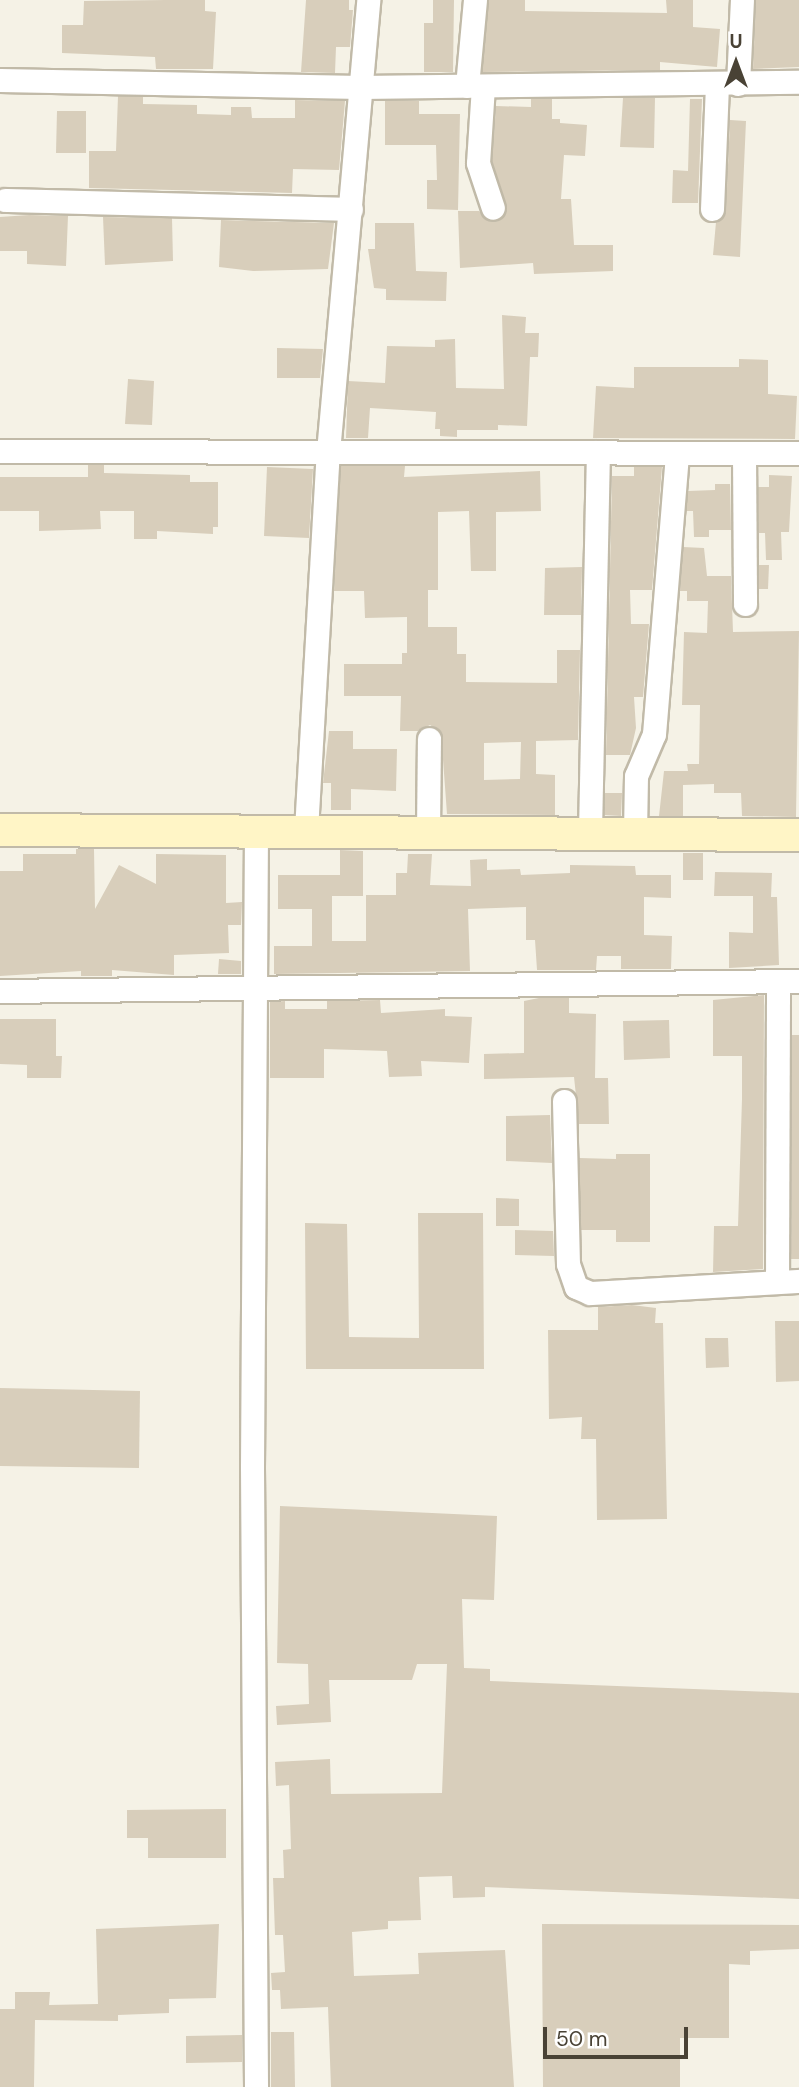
<!DOCTYPE html>
<html>
<head>
<meta charset="utf-8">
<style>
	body { margin:0 }
	#map { position:relative; width:799px; height:2087px; overflow:hidden; background:#f5f2e6; font-family:"DM Sans",sans-serif }
	div>[style] { position:absolute }
	.building>* { inset:0; background:#d8cebb }
	.roads { filter:drop-shadow(2px 0 #c1baa8) drop-shadow(-2px 0 #c1baa8) drop-shadow(0 2px #c1baa8) drop-shadow(0 -2px #c1baa8) }
	.street>* { height:23px; margin:-11.5px; padding:0 11.5px; transform-origin:11.5px; border-radius:11.5px; background:#fff }
	.secondary>* { height:32px; margin:-16px; padding:0 16px; transform-origin:16px; border-radius:16px; background:#fff5c6 }
	span { translate:-50% -50%; white-space:nowrap; text-align:center; line-height:1.15; -webkit-text-stroke:7px #fff; paint-order:stroke }
	.north { position:absolute; left:701px; top:28px; width:70px; height:70px; -webkit-text-stroke:5px #fff; paint-order:stroke; rotate:0deg; font-size:19px; font-weight:700; line-height:28px; text-align:center; color:#494235 }
	.north::after { content:''; display:block; margin:auto; width:24px; height:32px; background:#494235; clip-path:polygon(50% 0,100% 100%,50% 72%,0 100%) }
	.scale { position:absolute; left:543px; top:2027px; width:145px; height:32px; box-sizing:border-box; border:4px solid #494235; border-top:0; padding-left:9px; font-size:21px; line-height:24px; white-space:nowrap; color:#494235; -webkit-text-stroke:5px #fff; paint-order:stroke }
</style>
</head>
<body>
<div id="map">
	<div class="building">
		<div style="clip-path:polygon(166px 0,205px 0,205px 11px,216px 12px,213px 69px,156px 69px,155px 57px,62px 53px,62px 25px,83px 25px,84px 1px)"></div>
		<div style="clip-path:polygon(306px 0,349px 0,349px 10px,353px 10px,350px 47px,336px 47px,335px 73px,301px 72px)"></div>
		<div style="clip-path:polygon(433px 0,454px 0,453px 72px,424px 72px,424px 23px,433px 23px)"></div>
		<div style="clip-path:polygon(489px 0,525px 0,525px 11px,667px 13px,666px 0,693px 0,693px 27px,720px 29px,717px 67px,660px 62px,660px 70px,482px 72px)"></div>
		<div style="clip-path:polygon(756px 0,799px 0,799px 67px,753px 69px)"></div>
		<div style="clip-path:polygon(118px 96px,143px 97px,143px 104px,197px 105px,197px 114px,231px 115px,231px 107px,251px 107px,252px 118px,295px 118px,295px 100px,345px 101px,339px 170px,293px 169px,292px 193px,89px 188px,89px 151px,116px 151px)"></div>
		<div style="clip-path:polygon(623px 98px,655px 98px,654px 148px,620px 147px)"></div>
		<div style="clip-path:polygon(531px 99px,552px 99px,552px 119px,560px 119px,560px 123px,587px 125px,585px 156px,564px 155px,561px 199px,571px 199px,574px 245px,613px 245px,613px 271px,534px 274px,533px 263px,460px 268px,458px 211px,479px 211px,491px 222px,506px 211px,492px 161px,496px 106px,531px 107px)"></div>
		<div style="clip-path:polygon(690px 99px,702px 99px,698px 203px,672px 203px,673px 170px,688px 171px)"></div>
		<div style="clip-path:polygon(385px 101px,419px 101px,419px 114px,460px 114px,458px 210px,427px 209px,427px 180px,437px 180px,436px 145px,385px 145px)"></div>
		<div style="clip-path:polygon(57px 111px,86px 111px,86px 153px,56px 153px)"></div>
		<div style="clip-path:polygon(730px 120px,746px 121px,740px 257px,713px 255px,716px 222px,726px 210px)"></div>
		<div style="clip-path:polygon(29px 215px,68px 216px,66px 266px,27px 264px,27px 251px,0 251px,0 217px)"></div>
		<div style="clip-path:polygon(103px 217px,172px 218px,173px 261px,105px 265px)"></div>
		<div style="clip-path:polygon(221px 220px,334px 223px,328px 269px,253px 271px,219px 267px)"></div>
		<div style="clip-path:polygon(375px 223px,414px 223px,416px 271px,447px 272px,446px 301px,386px 300px,386px 289px,374px 288px,368px 249px,375px 249px)"></div>
		<div style="clip-path:polygon(502px 315px,526px 317px,525px 333px,539px 333px,538px 357px,530px 357px,527px 426px,498px 425px,498px 430px,457px 430px,457px 437px,440px 436px,440px 429px,435px 429px,436px 412px,370px 408px,368px 438px,346px 438px,348px 381px,385px 383px,387px 346px,435px 347px,435px 340px,455px 339px,456px 388px,504px 389px)"></div>
		<div style="clip-path:polygon(277px 348px,323px 349px,320px 378px,277px 378px)"></div>
		<div style="clip-path:polygon(739px 359px,768px 360px,768px 394px,797px 396px,795px 439px,593px 438px,596px 386px,634px 388px,634px 367px,739px 367px)"></div>
		<div style="clip-path:polygon(128px 379px,154px 381px,152px 425px,125px 424px)"></div>
		<div style="clip-path:polygon(88px 465px,104px 465px,104px 473px,190px 475px,190px 482px,218px 482px,218px 527px,213px 527px,213px 534px,157px 531px,157px 539px,134px 539px,134px 511px,100px 511px,101px 529px,39px 531px,39px 511px,0 511px,0 477px,88px 477px)"></div>
		<div style="clip-path:polygon(evenodd,341px 466px,405px 466px,404px 477px,540px 471px,541px 511px,496px 512px,496px 571px,471px 571px,469px 511px,438px 512px,438px 590px,428px 590px,428px 627px,457px 627px,457px 654px,466px 654px,466px 682px,557px 683px,557px 650px,580px 650px,578px 740px,536px 741px,536px 774px,555px 775px,555px 815px,447px 814px,441px 732px,430px 725px,418px 731px,400px 731px,401px 696px,344px 696px,344px 664px,402px 664px,402px 653px,407px 653px,407px 617px,365px 618px,364px 591px,334px 591px,341px 466px,521px 742px,520px 779px,484px 780px,484px 743px,521px 742px)"></div>
		<div style="clip-path:polygon(267px 467px,313px 469px,309px 538px,264px 536px)"></div>
		<div style="clip-path:polygon(634px 467px,662px 467px,652px 590px,630px 590px,631px 624px,649px 624px,643px 697px,634px 697px,636px 728px,630px 755px,606px 755px,612px 476px,634px 476px)"></div>
		<div style="clip-path:polygon(769px 475px,792px 476px,789px 532px,781px 532px,782px 560px,766px 560px,765px 533px,759px 533px,758px 487px,769px 487px)"></div>
		<div style="clip-path:polygon(715px 484px,730px 484px,731px 530px,709px 530px,709px 537px,694px 537px,693px 511px,686px 511px,688px 491px,715px 490px)"></div>
		<div style="clip-path:polygon(683px 547px,704px 548px,707px 576px,731px 576px,733px 632px,799px 631px,796px 817px,742px 816px,741px 793px,714px 793px,714px 784px,683px 785px,683px 816px,659px 816px,664px 771px,688px 771px,687px 764px,699px 764px,700px 705px,682px 705px,684px 632px,707px 633px,708px 601px,687px 601px,687px 591px,680px 591px)"></div>
		<div style="clip-path:polygon(759px 565px,769px 565px,768px 589px,759px 589px)"></div>
		<div style="clip-path:polygon(582px 567px,581px 615px,544px 615px,545px 568px)"></div>
		<div style="clip-path:polygon(329px 731px,353px 731px,353px 749px,397px 749px,396px 791px,351px 789px,351px 810px,331px 810px,331px 783px,323px 783px)"></div>
		<div style="clip-path:polygon(605px 793px,622px 793px,621px 816px,604px 815px)"></div>
		<div style="clip-path:polygon(76px 849px,94px 849px,95px 909px,119px 865px,156px 884px,156px 854px,226px 855px,226px 903px,242px 902px,241px 925px,228px 925px,229px 953px,174px 955px,174px 975px,112px 970px,112px 976px,81px 976px,81px 971px,0 976px,0 871px,23px 871px,23px 854px,76px 854px)"></div>
		<div style="clip-path:polygon(340px 850px,363px 851px,363px 896px,332px 896px,332px 941px,366px 941px,366px 895px,396px 895px,396px 873px,407px 873px,408px 854px,432px 854px,430px 885px,471px 886px,470px 860px,487px 859px,487px 870px,520px 869px,521px 875px,570px 873px,570px 865px,635px 866px,636px 875px,671px 875px,671px 898px,644px 897px,644px 935px,672px 936px,671px 969px,621px 969px,621px 956px,597px 956px,596px 970px,537px 970px,535px 940px,526px 940px,526px 907px,468px 909px,470px 971px,274px 974px,274px 946px,312px 946px,312px 909px,278px 909px,278px 875px,340px 875px)"></div>
		<div style="clip-path:polygon(683px 853px,703px 853px,703px 880px,683px 880px)"></div>
		<div style="clip-path:polygon(715px 872px,772px 873px,771px 897px,777px 897px,779px 965px,729px 968px,729px 932px,753px 933px,753px 896px,714px 896px)"></div>
		<div style="clip-path:polygon(219px 959px,241px 961px,241px 974px,218px 974px)"></div>
		<div style="clip-path:polygon(764px 995px,763px 1269px,713px 1272px,714px 1226px,738px 1226px,742px 1099px,742px 1056px,713px 1056px,713px 1000px)"></div>
		<div style="clip-path:polygon(539px 998px,569px 998px,569px 1013px,596px 1014px,595px 1078px,608px 1078px,609px 1124px,579px 1124px,574px 1077px,484px 1079px,484px 1054px,524px 1053px,524px 1001px)"></div>
		<div style="clip-path:polygon(380px 1000px,381px 1013px,445px 1009px,445px 1016px,472px 1017px,469px 1063px,421px 1061px,422px 1076px,389px 1077px,387px 1051px,324px 1049px,324px 1078px,270px 1078px,270px 1002px,285px 1001px,285px 1009px,327px 1009px,327px 1001px)"></div>
		<div style="clip-path:polygon(0 1019px,56px 1019px,56px 1056px,62px 1056px,61px 1078px,27px 1078px,27px 1065px,0 1064px)"></div>
		<div style="clip-path:polygon(669px 1020px,670px 1058px,624px 1060px,623px 1021px)"></div>
		<div style="clip-path:polygon(792px 1035px,799px 1035px,799px 1259px,791px 1259px)"></div>
		<div style="clip-path:polygon(550px 1115px,552px 1163px,506px 1161px,506px 1116px)"></div>
		<div style="clip-path:polygon(616px 1154px,650px 1154px,650px 1242px,616px 1242px,616px 1230px,581px 1230px,579px 1158px,616px 1159px)"></div>
		<div style="clip-path:polygon(496px 1198px,519px 1199px,519px 1226px,496px 1226px)"></div>
		<div style="clip-path:polygon(418px 1213px,483px 1213px,484px 1369px,306px 1369px,305px 1223px,347px 1224px,349px 1337px,419px 1338px)"></div>
		<div style="clip-path:polygon(515px 1230px,553px 1231px,554px 1256px,515px 1255px)"></div>
		<div style="clip-path:polygon(632px 1305px,656px 1308px,655px 1323px,663px 1323px,667px 1519px,597px 1520px,596px 1439px,581px 1439px,582px 1417px,549px 1419px,548px 1330px,598px 1330px,598px 1307px)"></div>
		<div style="clip-path:polygon(775px 1321px,799px 1321px,799px 1381px,776px 1382px)"></div>
		<div style="clip-path:polygon(705px 1338px,728px 1338px,729px 1367px,706px 1368px)"></div>
		<div style="clip-path:polygon(0 1388px,140px 1391px,139px 1468px,0 1466px)"></div>
		<div style="clip-path:polygon(280px 1506px,497px 1516px,494px 1600px,462px 1599px,464px 1668px,490px 1669px,490px 1681px,799px 1693px,799px 1899px,485px 1887px,485px 1897px,453px 1898px,452px 1876px,419px 1877px,421px 1920px,388px 1921px,388px 1929px,352px 1932px,354px 1976px,419px 1974px,418px 1953px,505px 1950px,514px 2087px,331px 2087px,328px 2007px,281px 2009px,280px 1990px,272px 1990px,271px 1973px,285px 1972px,283px 1935px,275px 1935px,273px 1878px,284px 1878px,283px 1850px,291px 1849px,289px 1785px,276px 1786px,275px 1762px,330px 1759px,331px 1794px,442px 1793px,447px 1664px,417px 1664px,412px 1680px,329px 1680px,331px 1722px,277px 1725px,276px 1706px,309px 1704px,308px 1664px,277px 1663px)"></div>
		<div style="clip-path:polygon(226px 1809px,226px 1858px,148px 1858px,148px 1838px,127px 1838px,127px 1810px)"></div>
		<div style="clip-path:polygon(219px 1924px,216px 1998px,169px 1999px,169px 2013px,118px 2015px,118px 2021px,35px 2020px,34px 2087px,0 2087px,0 2009px,15px 2009px,15px 1992px,50px 1992px,49px 2005px,98px 2004px,96px 1929px)"></div>
		<div style="clip-path:polygon(542px 1924px,799px 1925px,799px 1949px,750px 1951px,750px 1965px,729px 1964px,729px 2038px,680px 2038px,680px 2087px,543px 2087px)"></div>
		<div style="clip-path:polygon(271px 2032px,294px 2032px,295px 2087px,271px 2087px)"></div>
		<div style="clip-path:polygon(242px 2035px,242px 2062px,186px 2063px,186px 2036px)"></div>
	</div>
	<div class="roads">
		<div class="street">
			<div style="left:0;top:80px;width:360px;rotate:1.1deg"></div>
			<div style="left:360px;top:87px;width:439px;rotate:-0.7deg"></div>
			<div style="left:738px;top:84px;width:84px;rotate:-87.3deg"></div>
			<div style="left:467px;top:86px;width:86px;rotate:-84.7deg"></div>
			<div style="left:483px;top:86px;width:77px;rotate:93.7deg"></div>
			<div style="left:478px;top:163px;width:47px;rotate:71.6deg"></div>
			<div style="left:5px;top:200px;width:346px;rotate:1.5deg"></div>
			<div style="left:712px;top:209px;width:124px;rotate:-87.7deg"></div>
			<div style="left:0;top:451px;width:799px;rotate:0.14deg"></div>
			<div style="left:744px;top:453px;width:151px;rotate:89.6deg"></div>
			<div style="left:256px;top:830px;width:637px;rotate:90.36deg"></div>
			<div style="left:252px;top:1467px;width:620px;rotate:89.63deg"></div>
			<div style="left:306px;top:830px;width:379px;rotate:-86.7deg"></div>
			<div style="left:328px;top:452px;width:454px;rotate:-84.9deg"></div>
			<div style="left:428px;top:831px;width:92px;rotate:-89.4deg"></div>
			<div style="left:590px;top:832px;width:380px;rotate:-88.8deg"></div>
			<div style="left:635px;top:833px;width:57px;rotate:-89deg"></div>
			<div style="left:636px;top:776px;width:46px;rotate:-66.8deg"></div>
			<div style="left:654px;top:734px;width:282px;rotate:-85.3deg"></div>
			<div style="left:0;top:991px;width:799px;rotate:-0.72deg"></div>
			<div style="left:564px;top:1101px;width:163px;rotate:88.6deg"></div>
			<div style="left:568px;top:1264px;width:24px;rotate:71deg"></div>
			<div style="left:576px;top:1287px;width:15px;rotate:23deg"></div>
			<div style="left:590px;top:1293px;width:209px;rotate:-3.3deg"></div>
			<div style="left:777px;top:1282px;width:300px;rotate:-89.8deg"></div>
		</div>
		<div class="secondary">
			<div style="left:0;top:830px;width:799px;rotate:0.36deg"></div>
		</div>
	</div>
	<div class="north">U</div>
	<div class="scale">50 m</div>
</div>
</body>
</html>
